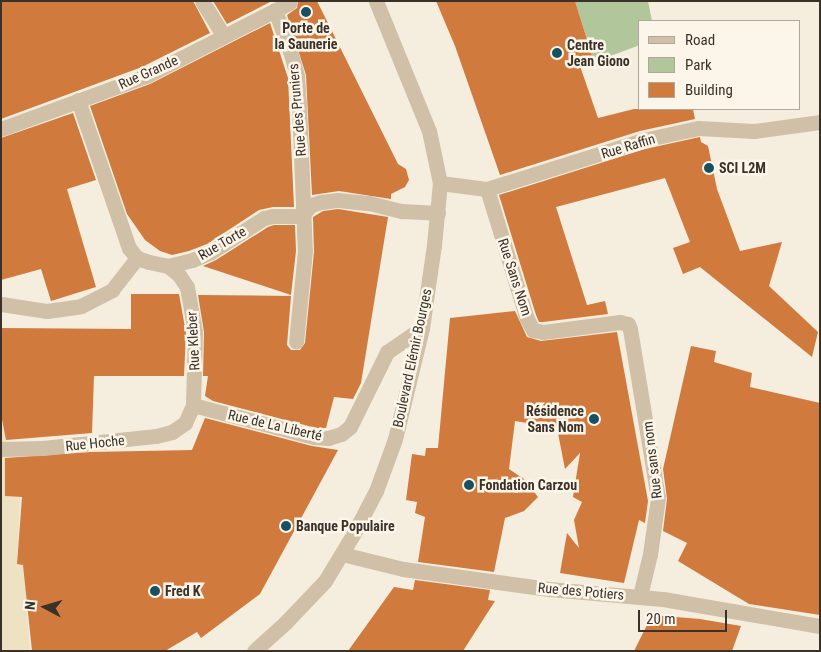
<!DOCTYPE html>
<html>
<head>
<meta charset="utf-8">
<style>
	body { margin:0 }
	#map { position:relative; width:821px; height:652px; overflow:hidden; background:#f5eddd; font-family:"Roboto Condensed",sans-serif }
	div>[style] { position:absolute }
	.green>* { inset:0; background:#b1c69b }
	.plaza>* { inset:0; background:#eee2c3 }
	.building>* { inset:0; background:#d17a3e }
	.minor>* { height:15px; margin:-7.5px; padding:0 7.5px; transform-origin:7.5px; border-radius:7.5px; background:#cfc0a7 }
	.dots>* { width:14px; height:14px; translate:-50% -50%; box-sizing:border-box; border:2px solid #fcf6ea; border-radius:50% }
	span { translate:-50% -50%; white-space:nowrap; text-align:center; line-height:1.15; -webkit-text-stroke:5px #fcf6ea; paint-order:stroke }
	.poi-label { font-size:14px; color:#3a3128; font-weight:700 }
	.left { translate:0 -50%; text-align:left }
	.right { translate:-100% -50%; text-align:right }
	.street-label { font-size:14px; color:#3a3128 }
	.frame { position:absolute; inset:0; border:2px solid #3a3128; pointer-events:none }
	.legend { position:absolute; left:638px; top:20px; width:162px; height:90px; box-sizing:border-box; background:#fcf6ea; border:1px solid #aea79c; margin:0; padding:6px 9px; list-style:none; font-size:15px; color:#3a3128 }
	.legend li { display:flex; align-items:center; gap:10px; height:25px }
	.legend b { width:25px; border:1px solid #aea79c }
	.north { position:absolute; left:20px; top:582px; width:50px; height:50px; -webkit-text-stroke:4px #fcf6ea; paint-order:stroke; rotate:276deg; font-size:14px; font-weight:700; line-height:20px; text-align:center; color:#3a3128 }
	.north::after { content:''; display:block; margin:auto; width:18px; height:22px; background:#3a3128; clip-path:polygon(50% 0,100% 100%,50% 72%,0 100%) }
	.scale { position:absolute; left:638px; top:610px; width:89px; height:22px; box-sizing:border-box; border:2px solid #3a3128; border-top:0; padding-left:6px; font-size:15px; line-height:18px; white-space:nowrap; color:#3a3128; -webkit-text-stroke:4px #fcf6ea; paint-order:stroke }
</style>
</head>
<body>
<div id="map">
	<div class="green">
		<div style="clip-path:polygon(575px 1px,648px 1px,652px 21px,640px 21px,640px 45px,594px 62px)"></div>
	</div>
	<div class="plaza">
		<div style="clip-path:polygon(1px 398px,6px 442px,5px 496px,20px 497px,17px 564px,28px 565px,26px 596px,30px 651px,1px 651px)"></div>
	</div>
	<div class="building">
		<div style="clip-path:polygon(1px 1px,193px 1px,210px 33px,142px 67px,1px 119px)"></div>
		<div style="clip-path:polygon(213px 1px,272px 1px,227px 24px)"></div>
		<div style="clip-path:polygon(298px 1px,317px 1px,398px 164px,406px 169px,409px 180px,405px 187px,391px 194px,391px 199px,339px 191px,312px 195px,306px 75px,287px 15px,297px 8px)"></div>
		<div style="clip-path:polygon(436px 1px,575px 1px,594px 62px,580px 66px,598px 118px,634px 109px,693px 109px,695px 119px,640px 131px,500px 175px,455px 46px)"></div>
		<div style="clip-path:polygon(270px 23px,288px 78px,294px 207px,273px 207px,259px 210px,207px 244px,189px 251px,172px 255px,160px 251px,145px 240px,127px 214px,90px 106px,150px 84px)"></div>
		<div style="clip-path:polygon(73px 113px,96px 180px,67px 189px,96px 287px,51px 301px,41px 269px,1px 280px,1px 138px)"></div>
		<div style="clip-path:polygon(700px 137px,701px 142px,708px 146px,717px 189px,740px 251px,782px 242px,769px 286px,818px 332px,812px 357px,700px 267px,683px 274px,673px 248px,690px 242px,665px 178px,556px 207px,587px 305px,605px 301px,608px 314px,543px 322px,539px 322px,536px 315px,499px 195px,645px 149px)"></div>
		<div style="clip-path:polygon(338px 209px,388px 217px,361px 383px,353px 399px,334px 397px,326px 428px,316px 428px,213px 401px,205px 396px,208px 376px,203px 376px,204px 332px,198px 295px,291px 296px,287px 345px,291px 350px,300px 350px,305px 343px,314px 252px,313px 217px,323px 211px)"></div>
		<div style="clip-path:polygon(274px 225px,295px 225px,296px 251px,291px 295px,203px 266px,216px 260px,268px 227px)"></div>
		<div style="clip-path:polygon(131px 294px,179px 294px,186px 333px,184px 376px,94px 376px,92px 433px,6px 440px,1px 414px,1px 328px,131px 329px)"></div>
		<div style="clip-path:polygon(515px 311px,527px 337px,541px 341px,617px 332px,648px 501px,645px 523px,639px 520px,624px 583px,560px 573px,567px 533px,579px 548px,574px 520px,582px 502px,573px 497px,580px 453px,565px 469px,557px 428px,515px 421px,509px 469px,524px 479px,538px 497px,524px 511px,505px 518px,494px 572px,418px 562px,425px 517px,415px 513px,417px 502px,406px 500px,412px 454px,425px 456px,426px 448px,438px 448px,450px 318px)"></div>
		<div style="clip-path:polygon(691px 346px,716px 351px,714px 362px,752px 373px,750px 387px,820px 403px,820px 615px,749px 604px,678px 561px,687px 543px,663px 531px,667px 499px,663px 469px)"></div>
		<div style="clip-path:polygon(205px 418px,312px 446px,338px 450px,260px 594px,201px 638px,197px 632px,165px 651px,32px 651px,23px 565px,17px 564px,22px 497px,5px 496px,5px 458px,91px 452px,192px 450px)"></div>
		<div style="clip-path:polygon(415px 580px,490px 590px,488px 600px,495px 601px,463px 651px,348px 651px,394px 587px,413px 590px)"></div>
		<div style="clip-path:polygon(652px 615px,700px 619px,741px 626px,732px 651px,634px 651px)"></div>
	</div>
	<div class="minor">
		<div style="left:202px;top:1px;width:40px;rotate:58deg"></div>
		<div style="left:275px;top:10px;width:44px;rotate:69.9deg"></div>
		<div style="left:290px;top:51px;width:26px;rotate:74deg"></div>
		<div style="left:297px;top:76px;width:28px;rotate:86deg"></div>
		<div style="left:299px;top:104px;width:147px;rotate:87.7deg"></div>
		<div style="left:305px;top:251px;width:91px;rotate:95.6deg"></div>
		<div style="left:78px;top:100px;width:157px;rotate:71deg"></div>
		<div style="left:129px;top:248px;width:13px;rotate:51deg"></div>
		<div style="left:137px;top:258px;width:13px;rotate:18deg"></div>
		<div style="left:149px;top:262px;width:19px;rotate:12deg"></div>
		<div style="left:168px;top:266px;width:25px;rotate:-14deg"></div>
		<div style="left:192px;top:260px;width:21px;rotate:-23deg"></div>
		<div style="left:211px;top:252px;width:63px;rotate:-32.7deg"></div>
		<div style="left:264px;top:218px;width:9px;rotate:-13deg"></div>
		<div style="left:273px;top:216px;width:23px"></div>
		<div style="left:296px;top:216px;width:7px;rotate:-16deg"></div>
		<div style="left:303px;top:214px;width:12px;rotate:-48deg"></div>
		<div style="left:311px;top:205px;width:10px;rotate:-17deg"></div>
		<div style="left:321px;top:202px;width:17px;rotate:-7deg"></div>
		<div style="left:338px;top:200px;width:31px;rotate:6deg"></div>
		<div style="left:369px;top:203px;width:34px;rotate:14deg"></div>
		<div style="left:402px;top:211px;width:36px;rotate:3deg"></div>
		<div style="left:1px;top:129px;width:154px;rotate:-20.1deg"></div>
		<div style="left:146px;top:76px;width:161px;rotate:-27deg"></div>
		<div style="left:440px;top:183px;width:47px;rotate:7.3deg"></div>
		<div style="left:487px;top:189px;width:164px;rotate:-17.4deg"></div>
		<div style="left:643px;top:140px;width:56px;rotate:-12.3deg"></div>
		<div style="left:698px;top:128px;width:56px;rotate:3.1deg"></div>
		<div style="left:754px;top:131px;width:67px;rotate:-7.8deg"></div>
		<div style="left:487px;top:189px;width:136px;rotate:72.9deg"></div>
		<div style="left:527px;top:319px;width:13px;rotate:61deg"></div>
		<div style="left:533px;top:330px;width:10px;rotate:11deg"></div>
		<div style="left:543px;top:332px;width:78px;rotate:-7.4deg"></div>
		<div style="left:620px;top:322px;width:8px;rotate:14deg"></div>
		<div style="left:628px;top:324px;width:5px;rotate:68deg"></div>
		<div style="left:630px;top:329px;width:171px;rotate:80.6deg"></div>
		<div style="left:658px;top:498px;width:57px;rotate:98.1deg"></div>
		<div style="left:650px;top:554px;width:43px;rotate:103.4deg"></div>
		<div style="left:1px;top:304px;width:47px;rotate:8.7deg"></div>
		<div style="left:47px;top:311px;width:34px;rotate:-8deg"></div>
		<div style="left:81px;top:306px;width:35px;rotate:-27deg"></div>
		<div style="left:112px;top:290px;width:41px;rotate:-52deg"></div>
		<div style="left:193px;top:405px;width:125px;rotate:14.8deg"></div>
		<div style="left:314px;top:437px;width:14px;rotate:4deg"></div>
		<div style="left:328px;top:438px;width:14px;rotate:-17deg"></div>
		<div style="left:341px;top:434px;width:11px;rotate:-38deg"></div>
		<div style="left:350px;top:427px;width:84px;rotate:-63.7deg"></div>
		<div style="left:387px;top:352px;width:42px;rotate:-34.4deg"></div>
		<div style="left:1px;top:449px;width:42px;rotate:-1.4deg"></div>
		<div style="left:43px;top:448px;width:114px;rotate:-6.1deg"></div>
		<div style="left:156px;top:436px;width:16px;rotate:-14deg"></div>
		<div style="left:172px;top:432px;width:16px;rotate:-35deg"></div>
		<div style="left:185px;top:423px;width:20px;rotate:-66deg"></div>
		<div style="left:193px;top:405px;width:73px;rotate:-88.4deg"></div>
		<div style="left:195px;top:332px;width:46px;rotate:-100.1deg"></div>
		<div style="left:187px;top:287px;width:14px;rotate:-124deg"></div>
		<div style="left:179px;top:275px;width:14px;rotate:-141deg"></div>
		<div style="left:342px;top:554px;width:63px;rotate:13.8deg"></div>
		<div style="left:403px;top:569px;width:147px;rotate:7.8deg"></div>
		<div style="left:549px;top:589px;width:114px;rotate:5deg"></div>
		<div style="left:663px;top:599px;width:159px;rotate:9.8deg"></div>
		<div style="left:254px;top:651px;width:42px;rotate:-42.1deg"></div>
		<div style="left:285px;top:623px;width:58px;rotate:-46.4deg"></div>
		<div style="left:325px;top:581px;width:56px;rotate:-58.9deg"></div>
		<div style="left:354px;top:533px;width:47px;rotate:-62.4deg"></div>
		<div style="left:376px;top:491px;width:55px;rotate:-69.9deg"></div>
		<div style="left:395px;top:439px;width:114px;rotate:-76.3deg"></div>
		<div style="left:422px;top:328px;width:84px;rotate:-81.8deg"></div>
		<div style="left:434px;top:245px;width:62px;rotate:-84.5deg"></div>
		<div style="left:440px;top:183px;width:53px;rotate:-101.9deg"></div>
		<div style="left:429px;top:131px;width:140px;rotate:-112.2deg"></div>
	</div>
	<div class="dots">
		<div style="left:306px;top:12px;background:#195061"></div>
		<div style="left:557px;top:53px;background:#195061"></div>
		<div style="left:709px;top:168px;background:#195061"></div>
		<div style="left:594px;top:419px;background:#195061"></div>
		<div style="left:469px;top:485px;background:#195061"></div>
		<div style="left:286px;top:526px;background:#195061"></div>
		<div style="left:155px;top:591px;background:#195061"></div>
	</div>
	<div class="poi-label">
		<span style="left:306px;top:36px">Porte de<br>la Saunerie</span>
		<span class="left" style="left:567px;top:53px">Centre<br>Jean Giono</span>
		<span class="left" style="left:719px;top:168px">SCI L2M</span>
		<span class="right" style="left:584px;top:419px">Résidence<br>Sans Nom</span>
		<span class="left" style="left:479px;top:485px">Fondation Carzou</span>
		<span class="left" style="left:296px;top:526px">Banque Populaire</span>
		<span class="left" style="left:165px;top:591px">Fred K</span>
	</div>
	<div class="street-label">
		<span style="left:148px;top:72px;rotate:-24deg">Rue Grande</span>
		<span style="left:297px;top:110px;rotate:-95deg">Rue des Pruniers</span>
		<span style="left:628px;top:146px;rotate:-17deg">Rue Raffin</span>
		<span style="left:222px;top:243px;rotate:-30deg">Rue Torte</span>
		<span style="left:515px;top:277px;rotate:72deg">Rue Sans Nom</span>
		<span style="left:193px;top:341px;rotate:-93deg">Rue Kleber</span>
		<span style="left:412px;top:358px;rotate:-78deg">Boulevard Elémir Bourges</span>
		<span style="left:275px;top:425px;rotate:13deg">Rue de La Liberté</span>
		<span style="left:95px;top:443px;rotate:-6deg">Rue Hoche</span>
		<span style="left:652px;top:460px;rotate:-97deg">Rue sans nom</span>
		<span style="left:581px;top:591px;rotate:5deg">Rue des Potiers</span>
	</div>
	<div class="frame"></div>
	<ul class="legend">
	<li><b style="height:6px;background:#cfc0a7"></b>Road</li>
	<li><b style="height:14px;background:#b1c69b"></b>Park</li>
	<li><b style="height:14px;background:#d17a3e"></b>Building</li>
	</ul>
	<div class="north">N</div>
	<div class="scale">20 m</div>
</div>
</body>
</html>
